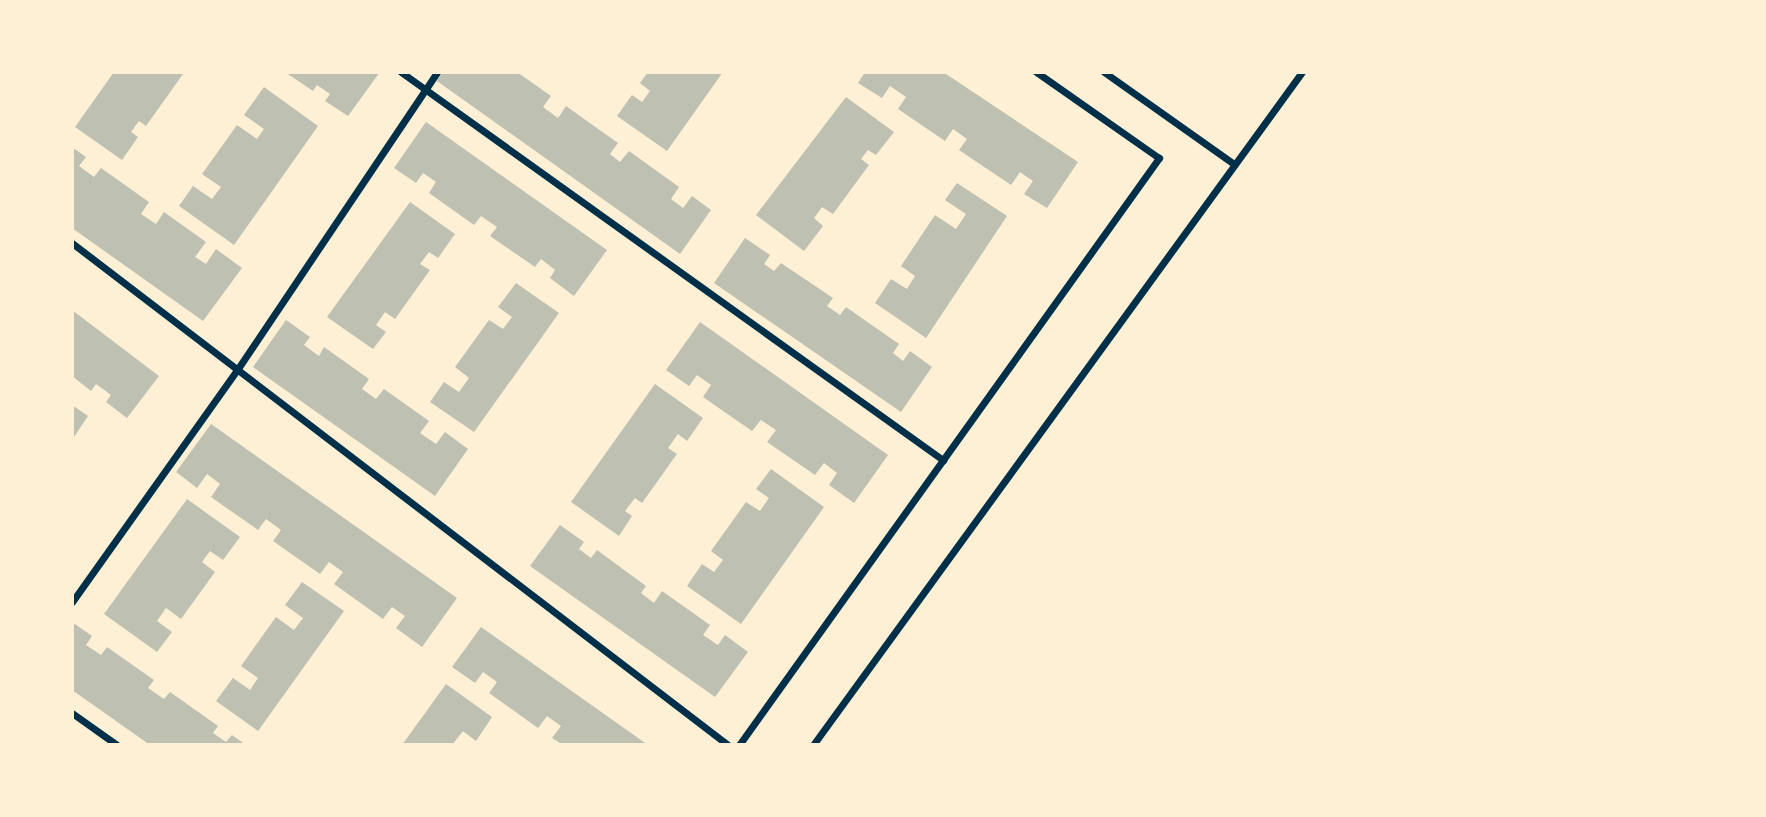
<!DOCTYPE html>
<html>
<head>
<meta charset="utf-8">
<style>
	body { margin:0 }
	#map { position:relative; width:1766px; height:817px; overflow:hidden; background:#fdf0d5; font-family:"Archivo Narrow",sans-serif }
	div>[style] { position:absolute }
	.building>* { inset:0; background:#bec0b2 }
	.minor>* { height:7px; margin:-3.5px; padding:0 3.5px; transform-origin:3.5px; border-radius:3.5px; background:#003049 }
	span { translate:-50% -50%; white-space:nowrap; text-align:center; line-height:1.15; -webkit-text-stroke:5px #fdf0d5; paint-order:stroke }
	.frame { position:absolute; inset:0; border:74px solid #fdf0d5; pointer-events:none }
</style>
</head>
<body>
<div id="map">
	<div class="building">
		<div style="clip-path:polygon(114px 72px,183px 74px,146px 126px,139px 121px,131px 132px,138px 137px,122px 160px,75px 127px)"></div>
		<div style="clip-path:polygon(285px 72px,380px 72px,348px 116px,325px 101px,330px 94px,317px 85px,313px 91px)"></div>
		<div style="clip-path:polygon(443px 72px,517px 72px,551px 96px,543px 107px,558px 118px,566px 106px,618px 143px,610px 154px,620px 162px,629px 151px,679px 187px,671px 199px,683px 208px,692px 196px,711px 210px,680px 254px,437px 81px)"></div>
		<div style="clip-path:polygon(648px 72px,723px 72px,667px 151px,617px 116px,632px 95px,642px 102px,650px 91px,640px 83px)"></div>
		<div style="clip-path:polygon(865px 72px,943px 72px,1078px 162px,1047px 208px,1024px 194px,1033px 181px,1020px 172px,1011px 185px,959px 150px,967px 139px,953px 129px,945px 141px,898px 109px,906px 97px,890px 86px,882px 98px,858px 83px)"></div>
		<div style="clip-path:polygon(264px 87px,318px 126px,234px 245px,179px 206px,193px 186px,212px 199px,221px 187px,202px 174px,237px 125px,257px 139px,264px 129px,244px 115px)"></div>
		<div style="clip-path:polygon(846px 97px,894px 132px,876px 155px,868px 150px,861px 159px,869px 165px,833px 214px,822px 207px,814px 218px,823px 226px,804px 251px,756px 215px)"></div>
		<div style="clip-path:polygon(426px 122px,607px 250px,574px 296px,550px 278px,555px 270px,541px 259px,535px 267px,490px 236px,497px 227px,481px 216px,474px 225px,429px 193px,436px 182px,423px 173px,416px 183px,394px 168px)"></div>
		<div style="clip-path:polygon(72px 147px,86px 157px,79px 166px,94px 177px,101px 168px,149px 202px,141px 214px,156px 224px,164px 212px,206px 242px,195px 257px,206px 264px,216px 249px,242px 268px,203px 321px,72px 228px)"></div>
		<div style="clip-path:polygon(957px 183px,1007px 216px,926px 338px,875px 303px,891px 279px,907px 289px,915px 276px,901px 266px,935px 215px,956px 229px,966px 214px,945px 200px)"></div>
		<div style="clip-path:polygon(410px 202px,455px 234px,438px 258px,429px 252px,420px 264px,430px 270px,395px 319px,385px 312px,376px 325px,386px 332px,373px 349px,327px 317px)"></div>
		<div style="clip-path:polygon(745px 238px,770px 255px,764px 264px,774px 271px,781px 263px,833px 298px,827px 306px,840px 315px,846px 307px,899px 344px,893px 353px,903px 361px,910px 351px,932px 367px,901px 412px,714px 283px)"></div>
		<div style="clip-path:polygon(516px 283px,559px 313px,474px 432px,430px 402px,444px 382px,459px 392px,469px 378px,455px 367px,489px 320px,503px 329px,512px 317px,498px 307px)"></div>
		<div style="clip-path:polygon(72px 310px,159px 376px,127px 418px,106px 402px,111px 395px,96px 384px,91px 391px,72px 376px)"></div>
		<div style="clip-path:polygon(286px 320px,310px 337px,304px 345px,319px 356px,324px 347px,369px 379px,362px 389px,376px 399px,384px 389px,429px 421px,420px 433px,436px 444px,445px 432px,468px 449px,435px 496px,253px 367px)"></div>
		<div style="clip-path:polygon(700px 322px,888px 455px,854px 503px,829px 485px,837px 473px,824px 463px,815px 475px,767px 442px,776px 430px,761px 420px,752px 431px,703px 397px,711px 385px,697px 375px,689px 386px,666px 370px)"></div>
		<div style="clip-path:polygon(655px 384px,703px 418px,687px 441px,678px 434px,668px 448px,677px 454px,642px 503px,635px 498px,625px 511px,632px 516px,619px 536px,571px 502px)"></div>
		<div style="clip-path:polygon(72px 405px,88px 416px,72px 440px)"></div>
		<div style="clip-path:polygon(211px 424px,457px 598px,422px 647px,396px 628px,405px 616px,392px 607px,383px 619px,334px 584px,343px 572px,329px 562px,320px 574px,273px 541px,281px 530px,266px 519px,258px 530px,211px 497px,220px 484px,207px 474px,197px 488px,176px 472px)"></div>
		<div style="clip-path:polygon(771px 469px,824px 507px,741px 624px,687px 586px,702px 564px,714px 572px,723px 560px,711px 551px,746px 502px,760px 511px,769px 498px,756px 489px)"></div>
		<div style="clip-path:polygon(187px 499px,240px 537px,223px 560px,210px 551px,202px 562px,215px 572px,181px 619px,166px 608px,157px 621px,172px 632px,157px 652px,104px 614px)"></div>
		<div style="clip-path:polygon(560px 525px,584px 542px,579px 549px,591px 558px,597px 550px,646px 586px,641px 593px,654px 603px,662px 591px,710px 625px,703px 635px,718px 645px,725px 635px,748px 652px,715px 697px,530px 566px)"></div>
		<div style="clip-path:polygon(302px 582px,344px 611px,258px 731px,216px 701px,233px 678px,250px 690px,258px 678px,241px 666px,276px 617px,294px 630px,303px 618px,285px 605px)"></div>
		<div style="clip-path:polygon(72px 622px,92px 636px,86px 645px,101px 655px,107px 647px,154px 680px,148px 688px,164px 699px,170px 692px,218px 726px,213px 733px,226px 742px,232px 735px,246px 745px,150px 745px,72px 690px)"></div>
		<div style="clip-path:polygon(481px 627px,648px 745px,563px 745px,552px 738px,561px 726px,547px 716px,538px 728px,489px 693px,497px 682px,483px 672px,475px 683px,452px 667px)"></div>
		<div style="clip-path:polygon(446px 684px,492px 717px,476px 741px,463px 731px,452px 745px,402px 745px)"></div>
	</div>
	<div class="minor">
		<div style="left:401px;top:72px;width:667px;rotate:35.6deg"></div>
		<div style="left:1104px;top:72px;width:159px;rotate:35.3deg"></div>
		<div style="left:72px;top:243px;width:826px;rotate:37.42deg"></div>
		<div style="left:72px;top:602px;width:285px;rotate:-54.6deg"></div>
		<div style="left:237px;top:370px;width:359px;rotate:-56.1deg"></div>
		<div style="left:72px;top:713px;width:55px;rotate:35.4deg"></div>
		<div style="left:739px;top:745px;width:722px;rotate:-54.42deg"></div>
		<div style="left:1159px;top:158px;width:150px;rotate:-145deg"></div>
		<div style="left:813px;top:745px;width:832px;rotate:-54deg"></div>
	</div>
	<div class="frame"></div>
</div>
</body>
</html>
